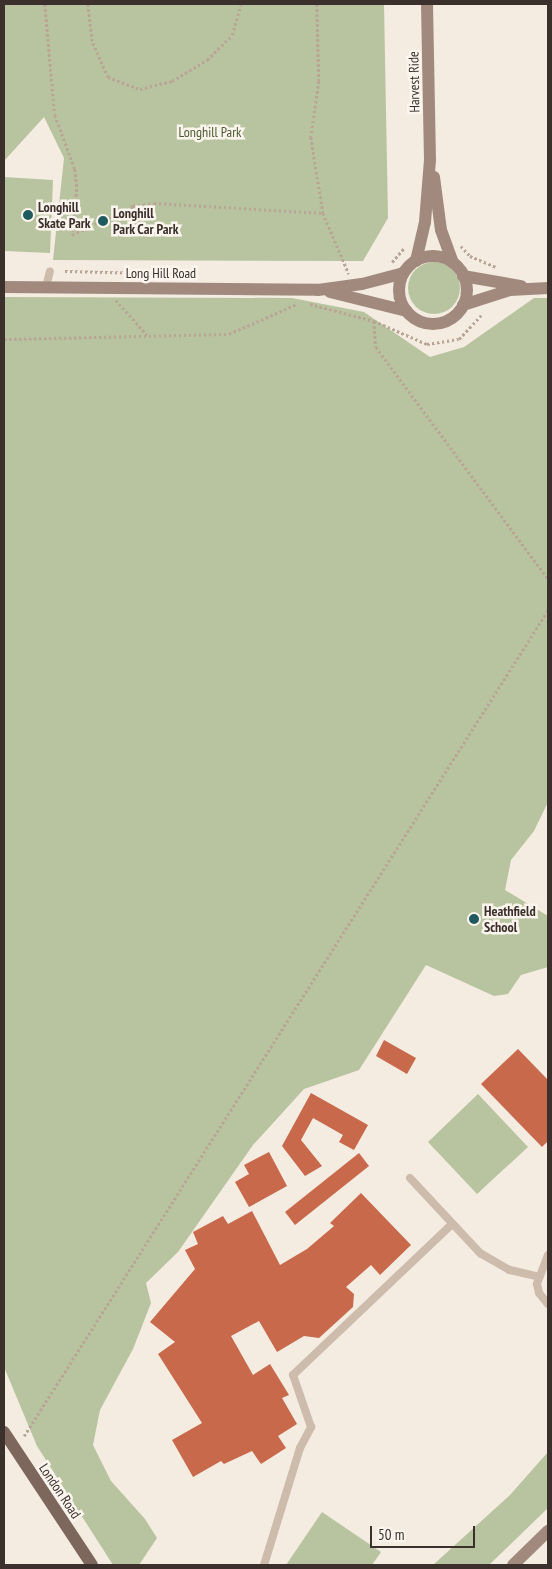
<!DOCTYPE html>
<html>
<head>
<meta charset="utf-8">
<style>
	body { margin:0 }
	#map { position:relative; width:552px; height:1569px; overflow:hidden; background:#f4ebe1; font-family:"PT Sans Narrow",sans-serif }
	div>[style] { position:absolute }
	.green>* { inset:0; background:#b8c4a0 }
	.round { border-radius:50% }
	.building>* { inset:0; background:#c8694b }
	.path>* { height:2.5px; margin-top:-1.25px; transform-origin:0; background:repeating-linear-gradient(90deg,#b9a596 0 2.5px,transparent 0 5px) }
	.lane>* { height:8px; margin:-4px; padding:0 4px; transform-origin:4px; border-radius:4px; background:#cdbbac }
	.secondary>* { height:12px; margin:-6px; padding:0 6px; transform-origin:6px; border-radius:6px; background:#a18a7d }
	.secondary>.ring { margin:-6px; padding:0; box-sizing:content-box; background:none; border:12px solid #a18a7d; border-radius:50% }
	.primary>* { height:12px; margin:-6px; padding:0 6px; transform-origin:6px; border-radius:6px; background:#7d675c }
	.dots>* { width:14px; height:14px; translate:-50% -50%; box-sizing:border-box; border:2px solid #fbf5ee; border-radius:50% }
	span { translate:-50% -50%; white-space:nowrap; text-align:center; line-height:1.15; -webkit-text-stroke:5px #fbf5ee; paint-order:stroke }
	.street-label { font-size:14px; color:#3b302b }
	.park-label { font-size:14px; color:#4a5a2e }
	.poi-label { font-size:14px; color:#3b302b; font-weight:700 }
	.left { translate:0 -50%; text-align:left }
	.frame { position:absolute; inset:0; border:5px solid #3b302b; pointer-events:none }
	.scale { position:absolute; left:370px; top:1526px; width:105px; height:22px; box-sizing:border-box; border:2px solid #3b302b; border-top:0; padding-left:6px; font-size:15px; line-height:18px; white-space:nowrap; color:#3b302b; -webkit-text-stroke:4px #fbf5ee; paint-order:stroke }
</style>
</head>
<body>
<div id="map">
	<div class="green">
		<div style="clip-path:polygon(4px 4px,384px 4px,388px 218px,363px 261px,53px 260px,64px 158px,44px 117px,4px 161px)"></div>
		<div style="clip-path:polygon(4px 177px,53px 180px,50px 253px,4px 251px)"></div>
		<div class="round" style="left:408px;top:262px;width:52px;height:52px"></div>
		<div style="clip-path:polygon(4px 297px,292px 298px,364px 312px,430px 357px,464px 347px,534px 298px,548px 298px,548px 802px,534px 831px,511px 860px,505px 890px,548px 916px,548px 967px,521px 975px,508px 994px,494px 996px,426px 965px,359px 1070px,304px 1089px,253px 1145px,178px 1252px,146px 1283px,151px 1303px,133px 1349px,100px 1410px,93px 1445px,111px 1481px,145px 1519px,157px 1538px,139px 1565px,113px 1565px,37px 1446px,4px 1367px)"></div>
		<div style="clip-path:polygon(478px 1094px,528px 1147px,477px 1194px,428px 1142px)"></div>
		<div style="clip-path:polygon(548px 1452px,548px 1508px,489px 1565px,433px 1565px,510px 1495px)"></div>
		<div style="clip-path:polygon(322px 1512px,381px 1552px,372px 1565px,286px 1565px)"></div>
	</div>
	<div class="building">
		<div style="clip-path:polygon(384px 1040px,416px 1058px,407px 1074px,376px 1056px)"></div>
		<div style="clip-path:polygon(518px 1049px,548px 1080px,548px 1141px,542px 1147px,481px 1084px)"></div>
		<div style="clip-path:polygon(311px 1093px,368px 1125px,354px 1150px,339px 1142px,343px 1135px,313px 1118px,301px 1140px,322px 1166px,305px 1176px,282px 1146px)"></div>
		<div style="clip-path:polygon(269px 1152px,287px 1186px,249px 1207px,235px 1182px,249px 1174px,244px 1165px)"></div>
		<div style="clip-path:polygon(359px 1153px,369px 1166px,295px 1225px,285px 1212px)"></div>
		<div style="clip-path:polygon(361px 1193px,411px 1245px,380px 1275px,371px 1265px,346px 1287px,354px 1294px,353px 1307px,319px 1338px,304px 1336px,277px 1352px,259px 1321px,231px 1336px,253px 1375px,270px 1364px,289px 1395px,282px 1398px,297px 1424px,278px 1436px,286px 1448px,261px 1464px,252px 1451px,224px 1464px,221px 1461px,193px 1477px,172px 1440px,202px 1423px,158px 1354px,175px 1342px,150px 1322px,195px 1269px,185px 1250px,198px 1244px,193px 1232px,223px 1216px,228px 1224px,252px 1211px,280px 1265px,307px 1249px,334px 1226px,330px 1223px)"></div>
	</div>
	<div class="path">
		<div style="left:45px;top:4px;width:111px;rotate:84.9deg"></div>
		<div style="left:55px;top:115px;width:58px;rotate:69.7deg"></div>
		<div style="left:75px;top:169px;width:20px;rotate:84deg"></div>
		<div style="left:77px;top:189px;width:46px;rotate:96.2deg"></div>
		<div style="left:72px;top:235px;width:68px;rotate:-25.4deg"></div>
		<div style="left:133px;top:206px;width:21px;rotate:-8deg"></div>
		<div style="left:154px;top:203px;width:169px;rotate:3.4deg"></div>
		<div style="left:88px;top:4px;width:39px;rotate:83deg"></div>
		<div style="left:93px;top:43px;width:37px;rotate:66deg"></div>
		<div style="left:108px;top:77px;width:34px;rotate:21deg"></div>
		<div style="left:140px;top:89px;width:33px;rotate:-14deg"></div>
		<div style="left:172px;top:81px;width:41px;rotate:-31deg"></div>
		<div style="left:207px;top:60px;width:35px;rotate:-45deg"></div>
		<div style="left:232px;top:35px;width:32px;rotate:-74deg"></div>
		<div style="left:317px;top:4px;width:77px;rotate:88.5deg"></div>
		<div style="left:319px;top:81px;width:57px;rotate:98.1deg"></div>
		<div style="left:311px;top:137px;width:77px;rotate:81deg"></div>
		<div style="left:323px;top:213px;width:66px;rotate:66.9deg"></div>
		<div style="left:461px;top:246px;width:13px;rotate:48deg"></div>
		<div style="left:470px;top:256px;width:28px;rotate:23deg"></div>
		<div style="left:392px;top:262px;width:18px;rotate:-49deg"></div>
		<div style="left:65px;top:271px;width:119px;rotate:1.4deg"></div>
		<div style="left:116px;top:300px;width:47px;rotate:48.5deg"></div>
		<div style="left:310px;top:304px;width:66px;rotate:14.9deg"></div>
		<div style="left:374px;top:321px;width:58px;rotate:23.5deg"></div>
		<div style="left:427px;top:344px;width:32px;rotate:-9deg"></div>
		<div style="left:459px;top:339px;width:35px;rotate:-47deg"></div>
		<div style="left:374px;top:321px;width:26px;rotate:86deg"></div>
		<div style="left:376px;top:347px;width:289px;rotate:53.4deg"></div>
		<div style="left:4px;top:339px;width:225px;rotate:-1.3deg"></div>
		<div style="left:229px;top:334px;width:74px;rotate:-23.8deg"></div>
		<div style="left:24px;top:1436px;width:978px;rotate:-57.61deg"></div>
	</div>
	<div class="lane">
		<div style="left:46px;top:287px;width:16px;rotate:-76deg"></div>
		<div style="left:410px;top:1178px;width:103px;rotate:47deg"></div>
		<div style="left:480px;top:1253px;width:34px;rotate:30deg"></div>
		<div style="left:510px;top:1270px;width:28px;rotate:13deg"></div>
		<div style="left:548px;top:1255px;width:31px;rotate:111deg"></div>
		<div style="left:537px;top:1284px;width:9px;rotate:77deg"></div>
		<div style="left:539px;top:1293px;width:14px;rotate:51deg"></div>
		<div style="left:264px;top:1565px;width:122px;rotate:-72.9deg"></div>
		<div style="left:300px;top:1448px;width:24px;rotate:-62deg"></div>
		<div style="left:311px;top:1427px;width:55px;rotate:-109.1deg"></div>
		<div style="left:293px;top:1375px;width:219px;rotate:-43.5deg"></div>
	</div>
	<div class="secondary">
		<div style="left:434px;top:177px;width:53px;rotate:82.5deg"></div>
		<div style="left:441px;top:230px;width:35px;rotate:70deg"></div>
		<div class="ring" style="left:399px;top:256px;width:56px;height:56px"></div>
		<div style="left:416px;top:261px;width:40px;rotate:-77deg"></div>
		<div style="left:425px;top:222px;width:62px;rotate:-85.4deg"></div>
		<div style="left:430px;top:160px;width:156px;rotate:-91.1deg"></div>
		<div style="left:463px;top:276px;width:59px;rotate:9.8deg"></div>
		<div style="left:4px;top:287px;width:314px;rotate:0.5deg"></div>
		<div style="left:318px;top:290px;width:44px;rotate:-7.8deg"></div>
		<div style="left:362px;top:284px;width:43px;rotate:-14.7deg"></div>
		<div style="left:330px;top:292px;width:79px;rotate:13.9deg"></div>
		<div style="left:463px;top:305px;width:49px;rotate:-17.7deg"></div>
		<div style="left:510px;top:290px;width:38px;rotate:-3deg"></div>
		<div style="left:513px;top:1565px;width:49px;rotate:-44.2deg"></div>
	</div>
	<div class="primary">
		<div style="left:4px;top:1432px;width:159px;rotate:56.5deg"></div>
	</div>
	<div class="dots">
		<div style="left:28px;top:215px;background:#1f5a5e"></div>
		<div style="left:103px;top:221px;background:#1f5a5e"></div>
		<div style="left:474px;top:919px;background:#1f5a5e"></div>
	</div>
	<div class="street-label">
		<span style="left:414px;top:82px;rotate:-91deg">Harvest Ride</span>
		<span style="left:161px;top:273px">Long Hill Road</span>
		<span style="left:60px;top:1491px;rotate:56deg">London Road</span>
	</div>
	<div class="park-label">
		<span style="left:210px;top:132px">Longhill Park</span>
	</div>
	<div class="poi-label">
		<span class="left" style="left:38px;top:215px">Longhill<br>Skate Park</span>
		<span class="left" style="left:113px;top:221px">Longhill<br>Park Car Park</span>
		<span class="left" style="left:484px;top:919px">Heathfield<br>School</span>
	</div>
	<div class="frame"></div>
	<div class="scale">50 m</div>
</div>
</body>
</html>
